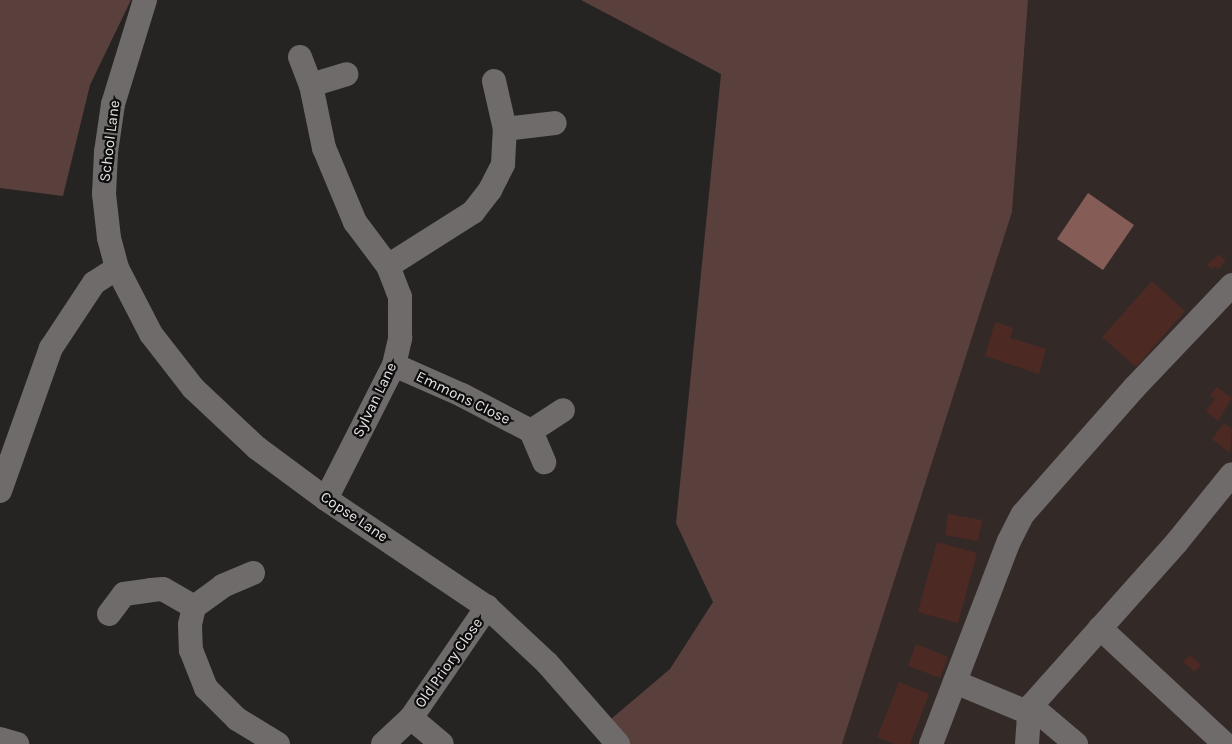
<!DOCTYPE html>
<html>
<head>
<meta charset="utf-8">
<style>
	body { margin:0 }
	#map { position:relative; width:1232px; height:744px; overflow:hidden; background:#262323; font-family:Karla,sans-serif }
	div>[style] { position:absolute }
	.built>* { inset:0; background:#332a28 }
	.green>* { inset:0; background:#59403c }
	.water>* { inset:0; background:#855d56 }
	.building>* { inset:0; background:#4d2924 }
	.minor>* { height:24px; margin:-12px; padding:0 12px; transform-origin:12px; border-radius:12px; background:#6f6b6b }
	span { translate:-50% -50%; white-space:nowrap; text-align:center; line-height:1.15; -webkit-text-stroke:4.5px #0e0d0d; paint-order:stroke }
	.street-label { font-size:15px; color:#e6e3e3 }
</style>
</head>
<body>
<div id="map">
	<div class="built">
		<div style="clip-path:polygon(1028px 0,1232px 0,1232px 744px,842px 744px,1012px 212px)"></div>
	</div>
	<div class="green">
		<div style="clip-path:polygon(0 0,131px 0,90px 85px,63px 196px,0 188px)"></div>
		<div style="clip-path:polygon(581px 0,1028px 0,1012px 212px,842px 744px,618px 744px,604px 725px,670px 669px,713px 602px,676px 523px,721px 74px)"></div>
	</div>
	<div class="water">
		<div style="clip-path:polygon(1088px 193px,1134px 225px,1103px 270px,1057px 239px)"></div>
	</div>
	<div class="building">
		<div style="clip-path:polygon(1219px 254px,1226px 261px,1218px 269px,1215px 266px,1212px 269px,1207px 265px)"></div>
		<div style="clip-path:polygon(1152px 281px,1185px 311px,1136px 367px,1102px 337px)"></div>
		<div style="clip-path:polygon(995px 322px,1013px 328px,1010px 338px,1046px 349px,1039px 374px,985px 356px)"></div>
		<div style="clip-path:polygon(1217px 387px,1232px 398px,1218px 421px,1206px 411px,1215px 399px,1210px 395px)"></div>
		<div style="clip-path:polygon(1224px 423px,1232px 429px,1230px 453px,1212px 439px)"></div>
		<div style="clip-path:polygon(948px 514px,982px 520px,978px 541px,945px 535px)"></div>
		<div style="clip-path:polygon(937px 542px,977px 553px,958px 623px,918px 612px)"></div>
		<div style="clip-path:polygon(916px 644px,948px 657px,940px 678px,908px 666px)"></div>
		<div style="clip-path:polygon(1190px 655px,1201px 665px,1195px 672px,1183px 662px)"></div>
		<div style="clip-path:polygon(899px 682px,929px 694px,910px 744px,895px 744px,877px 737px)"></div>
	</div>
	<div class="minor">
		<div style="left:145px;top:0;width:109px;rotate:107.1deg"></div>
		<div style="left:113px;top:104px;width:49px;rotate:98.3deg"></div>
		<div style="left:106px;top:152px;width:42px;rotate:92.7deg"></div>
		<div style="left:104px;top:194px;width:44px;rotate:83.5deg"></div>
		<div style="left:109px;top:238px;width:31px;rotate:75deg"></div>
		<div style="left:117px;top:268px;width:74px;rotate:62.7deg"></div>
		<div style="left:151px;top:334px;width:68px;rotate:52.1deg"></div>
		<div style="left:193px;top:388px;width:88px;rotate:43.2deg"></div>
		<div style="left:257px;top:448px;width:86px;rotate:36.5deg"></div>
		<div style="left:326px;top:499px;width:194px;rotate:33.9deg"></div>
		<div style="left:487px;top:607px;width:82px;rotate:43deg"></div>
		<div style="left:547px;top:663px;width:108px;rotate:48.8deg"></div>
		<div style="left:300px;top:57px;width:30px;rotate:69deg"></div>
		<div style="left:494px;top:81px;width:49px;rotate:77.1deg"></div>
		<div style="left:388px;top:266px;width:101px;rotate:-32.4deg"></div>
		<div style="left:473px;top:212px;width:28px;rotate:-52deg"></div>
		<div style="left:490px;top:190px;width:29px;rotate:-63deg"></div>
		<div style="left:503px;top:164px;width:35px;rotate:-87deg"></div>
		<div style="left:505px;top:129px;width:50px;rotate:-6.8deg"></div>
		<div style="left:394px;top:365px;width:74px;rotate:23.8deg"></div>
		<div style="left:462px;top:395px;width:78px;rotate:27.6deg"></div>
		<div style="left:531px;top:431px;width:38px;rotate:-33deg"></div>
		<div style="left:531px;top:431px;width:34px;rotate:67deg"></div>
		<div style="left:0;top:491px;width:152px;rotate:-70.4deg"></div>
		<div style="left:51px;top:348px;width:78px;rotate:-56.5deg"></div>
		<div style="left:94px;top:283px;width:27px;rotate:-33deg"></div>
		<div style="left:326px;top:499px;width:150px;rotate:-63.1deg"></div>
		<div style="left:394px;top:365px;width:28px;rotate:-77deg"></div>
		<div style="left:400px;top:338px;width:41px;rotate:-90deg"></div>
		<div style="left:400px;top:297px;width:33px;rotate:-111deg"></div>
		<div style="left:388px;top:266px;width:55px;rotate:-126.9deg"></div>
		<div style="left:355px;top:222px;width:80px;rotate:-112.7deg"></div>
		<div style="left:324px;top:148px;width:64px;rotate:-101.7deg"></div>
		<div style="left:311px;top:85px;width:37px;rotate:-17deg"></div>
		<div style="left:253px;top:573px;width:33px;rotate:157deg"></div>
		<div style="left:223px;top:586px;width:36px;rotate:144deg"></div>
		<div style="left:194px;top:607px;width:18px;rotate:103deg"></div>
		<div style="left:190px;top:625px;width:25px;rotate:88deg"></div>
		<div style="left:191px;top:650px;width:41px;rotate:68.5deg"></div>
		<div style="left:206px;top:688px;width:44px;rotate:45deg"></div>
		<div style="left:237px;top:719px;width:48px;rotate:31.4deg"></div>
		<div style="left:109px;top:614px;width:25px;rotate:-53deg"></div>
		<div style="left:124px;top:594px;width:27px;rotate:-8deg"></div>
		<div style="left:151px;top:590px;width:12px;rotate:-5deg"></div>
		<div style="left:163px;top:589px;width:36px;rotate:30deg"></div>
		<div style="left:1100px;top:628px;width:171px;rotate:42.9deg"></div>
		<div style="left:955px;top:682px;width:80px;rotate:22.7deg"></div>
		<div style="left:1029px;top:713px;width:7px;rotate:-74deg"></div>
		<div style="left:411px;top:718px;width:40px;rotate:40deg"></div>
		<div style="left:0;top:739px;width:18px;rotate:16deg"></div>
		<div style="left:383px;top:744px;width:38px;rotate:-43deg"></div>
		<div style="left:411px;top:718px;width:135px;rotate:-55.6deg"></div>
		<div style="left:931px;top:744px;width:217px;rotate:-69deg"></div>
		<div style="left:1009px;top:541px;width:30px;rotate:-63deg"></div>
		<div style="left:1023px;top:514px;width:169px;rotate:-48.6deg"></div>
		<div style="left:1135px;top:387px;width:141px;rotate:-46.4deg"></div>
		<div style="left:1027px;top:744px;width:31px;rotate:-86deg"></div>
		<div style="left:1076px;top:744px;width:59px;rotate:-139.8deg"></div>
		<div style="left:1031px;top:706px;width:220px;rotate:-48.3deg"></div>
		<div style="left:1177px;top:542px;width:87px;rotate:-51deg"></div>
	</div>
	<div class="street-label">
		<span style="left:110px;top:141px;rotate:-83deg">School Lane</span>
		<span style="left:463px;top:398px;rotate:26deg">Emmons Close</span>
		<span style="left:375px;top:400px;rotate:-64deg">Sylvan Lane</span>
		<span style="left:354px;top:517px;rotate:34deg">Copse Lane</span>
		<span style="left:449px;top:663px;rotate:-55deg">Old Priory Close</span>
	</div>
</div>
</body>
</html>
